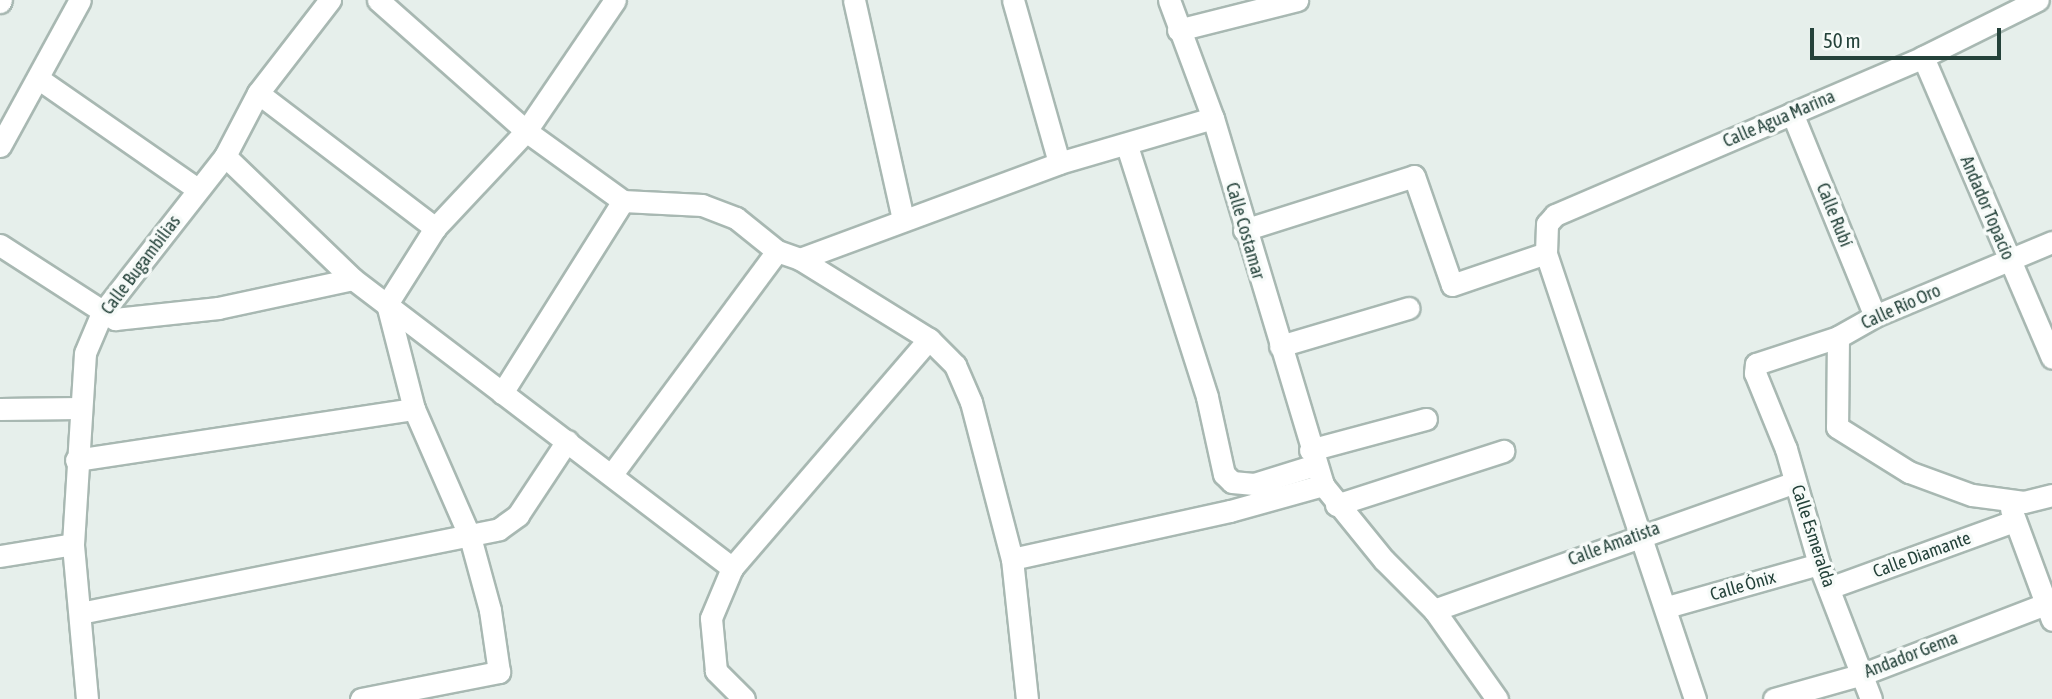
<!DOCTYPE html>
<html>
<head>
<meta charset="utf-8">
<style>
	body { margin:0 }
	#map { position:relative; width:2052px; height:699px; overflow:hidden; background:#e6efeb; font-family:"Asap Condensed",sans-serif }
	div>[style] { position:absolute }
	.roads { filter:drop-shadow(2px 0 #a8b8b2) drop-shadow(-2px 0 #a8b8b2) drop-shadow(0 2px #a8b8b2) drop-shadow(0 -2px #a8b8b2) }
	.minor>* { height:21px; margin:-10.5px; padding:0 10.5px; transform-origin:10.5px; border-radius:10.5px; background:#fff }
	span { translate:-50% -50%; white-space:nowrap; text-align:center; line-height:1.15; -webkit-text-stroke:7px #f7fbf9; paint-order:stroke }
	.street-label { font-size:18px; color:#24423a }
	.scale { position:absolute; left:1810px; top:28px; width:191px; height:32px; box-sizing:border-box; border:4px solid #24423a; border-top:0; padding-left:9px; font-size:21px; line-height:24px; white-space:nowrap; color:#24423a; -webkit-text-stroke:5px #f7fbf9; paint-order:stroke }
</style>
</head>
<body>
<div id="map">
	<div class="roads">
		<div class="minor">
			<div style="left:378px;top:0;width:198px;rotate:41.5deg"></div>
			<div style="left:526px;top:131px;width:120px;rotate:35.8deg"></div>
			<div style="left:623px;top:201px;width:79px;rotate:2.9deg"></div>
			<div style="left:702px;top:205px;width:36px;rotate:21deg"></div>
			<div style="left:736px;top:218px;width:53px;rotate:38.8deg"></div>
			<div style="left:777px;top:251px;width:24px;rotate:19deg"></div>
			<div style="left:800px;top:259px;width:152px;rotate:31.8deg"></div>
			<div style="left:929px;top:339px;width:37px;rotate:45deg"></div>
			<div style="left:955px;top:365px;width:40px;rotate:66.6deg"></div>
			<div style="left:971px;top:402px;width:162px;rotate:75.4deg"></div>
			<div style="left:1012px;top:559px;width:141px;rotate:83.9deg"></div>
			<div style="left:854px;top:0;width:224px;rotate:77.4deg"></div>
			<div style="left:1013px;top:0;width:169px;rotate:74.2deg"></div>
			<div style="left:1169px;top:0;width:126px;rotate:69.6deg"></div>
			<div style="left:1213px;top:118px;width:383px;rotate:73.3deg"></div>
			<div style="left:1323px;top:485px;width:97px;rotate:50.9deg"></div>
			<div style="left:1384px;top:560px;width:71px;rotate:45deg"></div>
			<div style="left:1434px;top:610px;width:109px;rotate:54.7deg"></div>
			<div style="left:0;top:2px;width:2px;rotate:-63deg"></div>
			<div style="left:1178px;top:30px;width:123px;rotate:-14.1deg"></div>
			<div style="left:1923px;top:57px;width:327px;rotate:66.8deg"></div>
			<div style="left:39px;top:79px;width:193px;rotate:34.8deg"></div>
			<div style="left:258px;top:93px;width:223px;rotate:37.3deg"></div>
			<div style="left:1792px;top:113px;width:219px;rotate:67.8deg"></div>
			<div style="left:0;top:146px;width:166px;rotate:-61.3deg"></div>
			<div style="left:1127px;top:146px;width:263px;rotate:72.3deg"></div>
			<div style="left:1207px;top:397px;width:79px;rotate:77.6deg"></div>
			<div style="left:1224px;top:474px;width:11px;rotate:45deg"></div>
			<div style="left:1232px;top:482px;width:22px;rotate:5deg"></div>
			<div style="left:1254px;top:484px;width:64px;rotate:-17.3deg"></div>
			<div style="left:225px;top:156px;width:178px;rotate:43.9deg"></div>
			<div style="left:353px;top:279px;width:477px;rotate:37.3deg"></div>
			<div style="left:1244px;top:230px;width:178px;rotate:-17.6deg"></div>
			<div style="left:1414px;top:176px;width:115px;rotate:70.8deg"></div>
			<div style="left:1452px;top:285px;width:99px;rotate:-18.8deg"></div>
			<div style="left:0;top:245px;width:137px;rotate:32.8deg"></div>
			<div style="left:115px;top:319px;width:104px;rotate:-6.1deg"></div>
			<div style="left:218px;top:308px;width:138px;rotate:-12.1deg"></div>
			<div style="left:800px;top:259px;width:276px;rotate:-20.3deg"></div>
			<div style="left:1059px;top:163px;width:160px;rotate:-16.3deg"></div>
			<div style="left:1838px;top:337px;width:90px;rotate:90.6deg"></div>
			<div style="left:1837px;top:427px;width:85px;rotate:32deg"></div>
			<div style="left:1909px;top:472px;width:67px;rotate:20.1deg"></div>
			<div style="left:1972px;top:495px;width:52px;rotate:7.7deg"></div>
			<div style="left:2024px;top:502px;width:29px;rotate:-14deg"></div>
			<div style="left:1280px;top:346px;width:134px;rotate:-16.5deg"></div>
			<div style="left:502px;top:393px;width:227px;rotate:-57.8deg"></div>
			<div style="left:0;top:409px;width:80px;rotate:-0.7deg"></div>
			<div style="left:1310px;top:450px;width:120px;rotate:-15deg"></div>
			<div style="left:76px;top:460px;width:342px;rotate:-8.6deg"></div>
			<div style="left:612px;top:474px;width:277px;rotate:-53.5deg"></div>
			<div style="left:1336px;top:505px;width:176px;rotate:-17.9deg"></div>
			<div style="left:2011px;top:509px;width:118px;rotate:69.7deg"></div>
			<div style="left:0;top:556px;width:74px;rotate:-9.3deg"></div>
			<div style="left:1012px;top:559px;width:223px;rotate:-12.4deg"></div>
			<div style="left:1230px;top:511px;width:97px;rotate:-15.6deg"></div>
			<div style="left:1829px;top:588px;width:197px;rotate:-19.9deg"></div>
			<div style="left:1667px;top:607px;width:158px;rotate:-15.8deg"></div>
			<div style="left:1434px;top:610px;width:383px;rotate:-19.5deg"></div>
			<div style="left:80px;top:613px;width:427px;rotate:-11.3deg"></div>
			<div style="left:499px;top:529px;width:24px;rotate:-36deg"></div>
			<div style="left:518px;top:515px;width:89px;rotate:-56.5deg"></div>
			<div style="left:87px;top:699px;width:156px;rotate:-95.2deg"></div>
			<div style="left:73px;top:544px;width:191px;rotate:-86.4deg"></div>
			<div style="left:85px;top:353px;width:43px;rotate:-67deg"></div>
			<div style="left:102px;top:313px;width:199px;rotate:-51.9deg"></div>
			<div style="left:225px;top:156px;width:71px;rotate:-62.4deg"></div>
			<div style="left:258px;top:93px;width:118px;rotate:-52.3deg"></div>
			<div style="left:361px;top:699px;width:141px;rotate:-11.1deg"></div>
			<div style="left:499px;top:672px;width:63px;rotate:-98.3deg"></div>
			<div style="left:490px;top:610px;width:76px;rotate:-105.3deg"></div>
			<div style="left:470px;top:537px;width:140px;rotate:-113.6deg"></div>
			<div style="left:414px;top:409px;width:108px;rotate:-104.4deg"></div>
			<div style="left:387px;top:304px;width:90px;rotate:-57.7deg"></div>
			<div style="left:435px;top:228px;width:133px;rotate:-46.8deg"></div>
			<div style="left:526px;top:131px;width:158px;rotate:-55.8deg"></div>
			<div style="left:744px;top:699px;width:40px;rotate:-135deg"></div>
			<div style="left:716px;top:671px;width:53px;rotate:-95.4deg"></div>
			<div style="left:711px;top:618px;width:54px;rotate:-67.2deg"></div>
			<div style="left:732px;top:568px;width:302px;rotate:-49.3deg"></div>
			<div style="left:1695px;top:699px;width:470px;rotate:-108.5deg"></div>
			<div style="left:1546px;top:253px;width:29px;rotate:-88deg"></div>
			<div style="left:1547px;top:224px;width:12px;rotate:-48deg"></div>
			<div style="left:1555px;top:215px;width:400px;rotate:-23.2deg"></div>
			<div style="left:1923px;top:57px;width:128px;rotate:-26.4deg"></div>
			<div style="left:1774px;top:699px;width:92px;rotate:-15.7deg"></div>
			<div style="left:1863px;top:674px;width:195px;rotate:-21deg"></div>
			<div style="left:1871px;top:699px;width:145px;rotate:-111.1deg"></div>
			<div style="left:1819px;top:564px;width:120px;rotate:-106deg"></div>
			<div style="left:1786px;top:449px;width:82px;rotate:-112.2deg"></div>
			<div style="left:1755px;top:373px;width:9px;rotate:-84deg"></div>
			<div style="left:1756px;top:364px;width:86px;rotate:-18.2deg"></div>
			<div style="left:1838px;top:337px;width:43px;rotate:-29.6deg"></div>
			<div style="left:1875px;top:316px;width:192px;rotate:-22.7deg"></div>
		</div>
	</div>
	<div class="street-label">
		<span style="left:1779px;top:119px;rotate:-23deg">Calle Agua Marina</span>
		<span style="left:1987px;top:208px;rotate:67deg">Andador Topacio</span>
		<span style="left:1834px;top:215px;rotate:68deg">Calle Rubí</span>
		<span style="left:1245px;top:231px;rotate:74deg">Calle Costamar</span>
		<span style="left:141px;top:265px;rotate:-53deg">Calle Bugambilias</span>
		<span style="left:1901px;top:307px;rotate:-24deg">Calle Río Oro</span>
		<span style="left:1813px;top:536px;rotate:72deg">Calle Esmeralda</span>
		<span style="left:1614px;top:544px;rotate:-20deg">Calle Amatista</span>
		<span style="left:1922px;top:555px;rotate:-20deg">Calle Diamante</span>
		<span style="left:1743px;top:586px;rotate:-16deg">Calle Ónix</span>
		<span style="left:1911px;top:655px;rotate:-21deg">Andador Gema</span>
	</div>
	<div class="scale">50 m</div>
</div>
</body>
</html>
